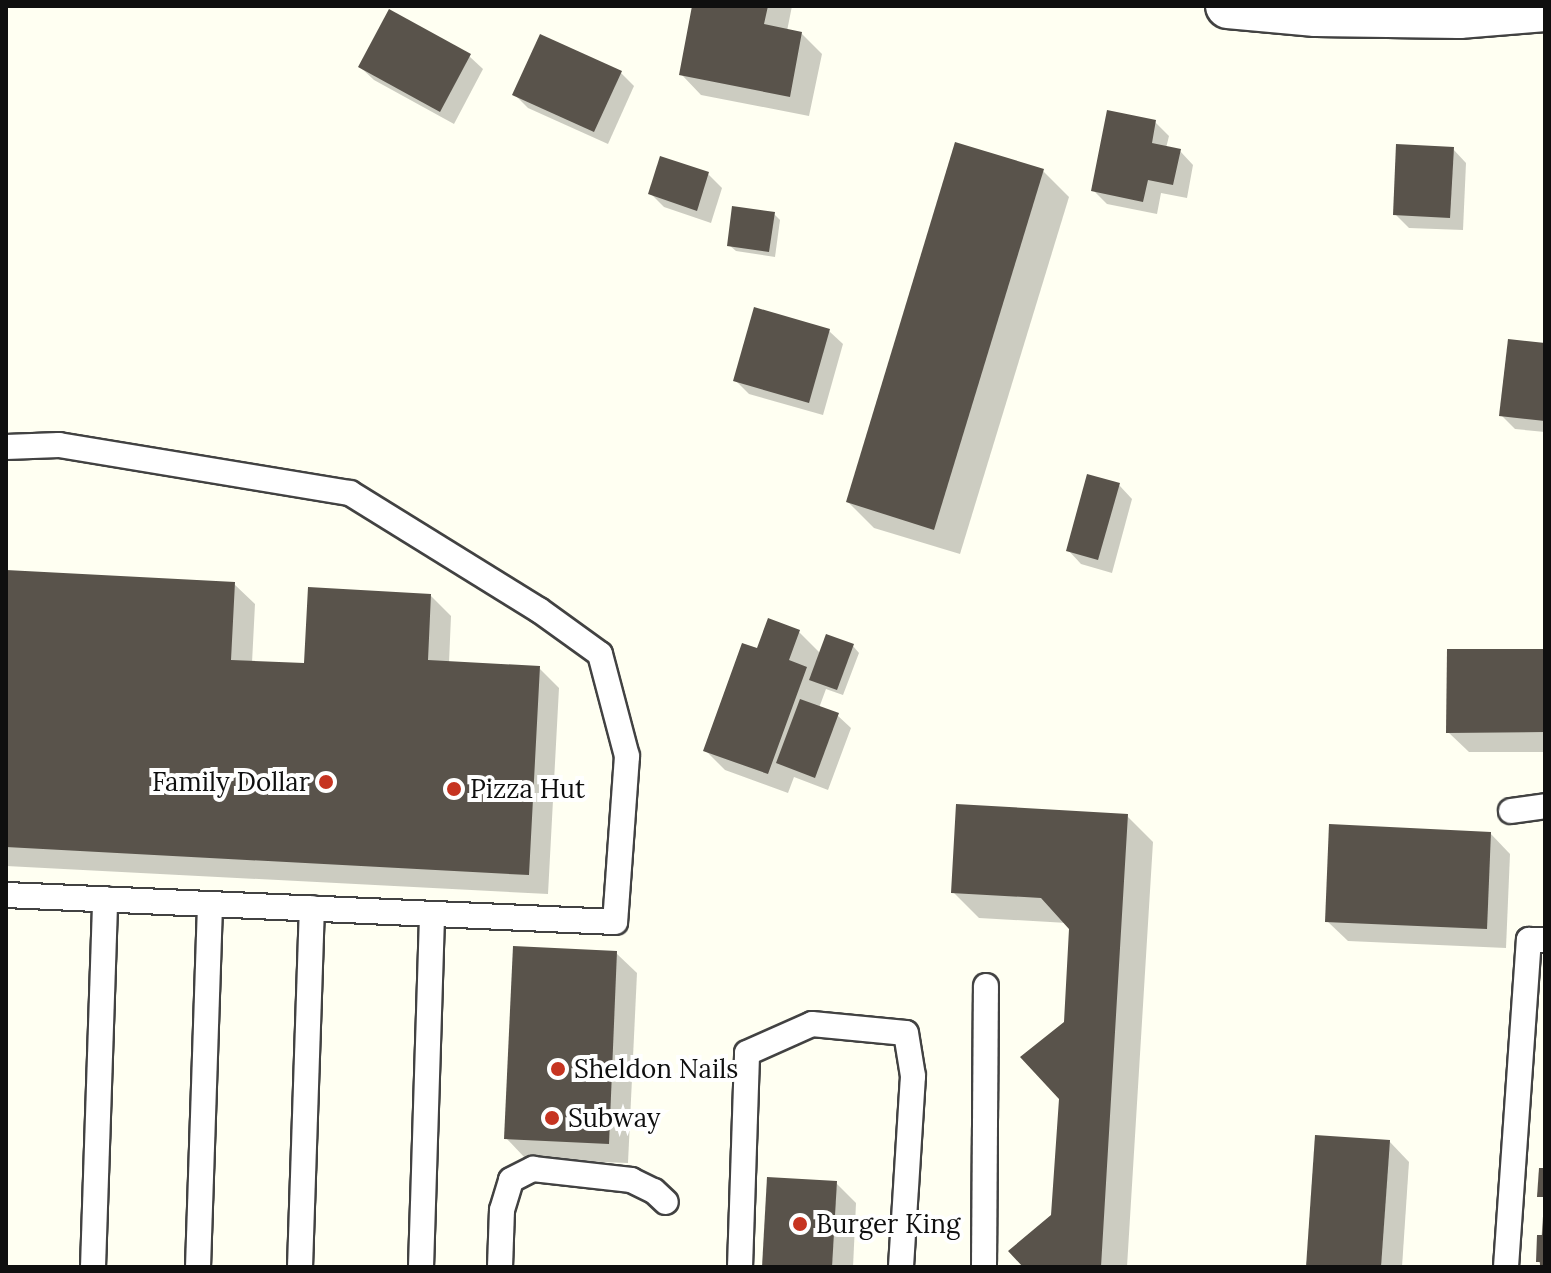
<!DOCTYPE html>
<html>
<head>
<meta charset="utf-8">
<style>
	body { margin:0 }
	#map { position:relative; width:1551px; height:1273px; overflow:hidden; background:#fffff2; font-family:Lora,serif }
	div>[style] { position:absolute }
	.shadow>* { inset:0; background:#0003 }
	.building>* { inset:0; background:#59534b }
	.roads { filter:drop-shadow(2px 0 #424242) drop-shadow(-2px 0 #424242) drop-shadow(0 2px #424242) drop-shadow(0 -2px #424242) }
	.service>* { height:24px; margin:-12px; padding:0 12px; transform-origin:12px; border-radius:12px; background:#fff }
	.minor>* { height:44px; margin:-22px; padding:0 22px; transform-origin:22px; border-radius:22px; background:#fff }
	.dots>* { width:22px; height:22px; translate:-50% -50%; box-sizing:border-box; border:4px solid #fff; border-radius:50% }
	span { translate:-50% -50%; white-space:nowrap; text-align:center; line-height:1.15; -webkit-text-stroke:8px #fff; paint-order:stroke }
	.poi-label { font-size:26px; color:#0f0f0f }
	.right { translate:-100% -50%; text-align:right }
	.left { translate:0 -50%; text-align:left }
	.frame { position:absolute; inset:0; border:8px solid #0f0f0f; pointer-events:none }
</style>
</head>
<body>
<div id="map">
	<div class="shadow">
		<div style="clip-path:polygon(694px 6px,792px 6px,787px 31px,801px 33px,822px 54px,809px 116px,701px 95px,681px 74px)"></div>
		<div style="clip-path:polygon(469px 56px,483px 69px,454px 124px,374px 80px,360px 67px)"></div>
		<div style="clip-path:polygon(621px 73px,634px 86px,608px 144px,528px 108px,515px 95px)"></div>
		<div style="clip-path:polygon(1155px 122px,1169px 136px,1166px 148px,1180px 151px,1193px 165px,1187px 198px,1161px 193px,1157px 214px,1107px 204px,1093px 190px)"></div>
		<div style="clip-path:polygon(1453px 149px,1466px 163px,1463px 230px,1409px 228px,1395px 214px)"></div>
		<div style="clip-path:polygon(661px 159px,708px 174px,722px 188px,711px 223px,664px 207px,650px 193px)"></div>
		<div style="clip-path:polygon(1043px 171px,1069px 197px,960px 554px,874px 528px,848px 502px)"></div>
		<div style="clip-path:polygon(774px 214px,780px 220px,775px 257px,736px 251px,729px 245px)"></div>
		<div style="clip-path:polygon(829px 331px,843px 344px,823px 415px,749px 394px,735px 380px)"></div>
		<div style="clip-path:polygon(1545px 345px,1545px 432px,1515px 429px,1501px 415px)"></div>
		<div style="clip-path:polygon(1119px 485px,1132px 499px,1112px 573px,1081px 564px,1068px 550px)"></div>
		<div style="clip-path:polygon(6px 572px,234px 584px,255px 604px,252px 663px,306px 666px,431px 596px,451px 616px,449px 663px,539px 668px,559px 688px,548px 894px,6px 866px)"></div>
		<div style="clip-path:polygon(799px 632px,820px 653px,853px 646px,859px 653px,843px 695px,826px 689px,819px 708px,837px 715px,851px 728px,828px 790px,794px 777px,788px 793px,725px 770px,705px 750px,758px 651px)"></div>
		<div style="clip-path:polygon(1545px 651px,1545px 752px,1469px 752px,1448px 732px)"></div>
		<div style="clip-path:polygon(1127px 816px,1153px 842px,1127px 1267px,1026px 1267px,1053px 1216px,1071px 928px,1067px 923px,979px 918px,953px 892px)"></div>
		<div style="clip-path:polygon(1490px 833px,1510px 854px,1506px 948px,1348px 941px,1327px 921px)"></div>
		<div style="clip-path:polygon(616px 953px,637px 973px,628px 1163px,526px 1159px,506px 1138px)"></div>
		<div style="clip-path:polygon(1389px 1141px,1409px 1162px,1402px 1267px,1308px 1267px)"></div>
		<div style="clip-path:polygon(836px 1183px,856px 1203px,853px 1267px,764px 1267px)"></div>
		<div style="clip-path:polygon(1545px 1208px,1545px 1267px,1542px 1267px,1538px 1261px)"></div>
	</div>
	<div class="building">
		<div style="clip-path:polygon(692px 6px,768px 6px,764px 24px,802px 32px,790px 97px,679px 75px)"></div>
		<div style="clip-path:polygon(389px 9px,471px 54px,440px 112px,358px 67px)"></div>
		<div style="clip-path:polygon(540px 34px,622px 71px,594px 132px,512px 95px)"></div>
		<div style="clip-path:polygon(1107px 110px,1156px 120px,1152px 143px,1181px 149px,1173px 185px,1148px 180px,1143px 202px,1091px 191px)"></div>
		<div style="clip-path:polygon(955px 142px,1044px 169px,934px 530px,846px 502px)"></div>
		<div style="clip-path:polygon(1396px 144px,1454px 147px,1450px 218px,1393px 215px)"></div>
		<div style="clip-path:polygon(660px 156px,709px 172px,697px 211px,648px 194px)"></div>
		<div style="clip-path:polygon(732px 206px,775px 212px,769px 252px,727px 246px)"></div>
		<div style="clip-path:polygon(754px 307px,830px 329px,809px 403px,733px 381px)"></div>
		<div style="clip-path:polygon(1508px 339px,1545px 343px,1545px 421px,1499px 416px)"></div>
		<div style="clip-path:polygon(1087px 474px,1120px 483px,1098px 560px,1066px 551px)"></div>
		<div style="clip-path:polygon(6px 570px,235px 582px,231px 660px,304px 663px,308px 587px,431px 594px,428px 660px,540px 666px,529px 875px,6px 847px)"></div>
		<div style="clip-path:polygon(768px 618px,800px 630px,789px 660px,807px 667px,768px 774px,703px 751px,742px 643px,757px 648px)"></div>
		<div style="clip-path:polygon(826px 634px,854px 644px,837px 690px,809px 680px)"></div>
		<div style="clip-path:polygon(1447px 649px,1545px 649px,1545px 732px,1446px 733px)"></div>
		<div style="clip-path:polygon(800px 699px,839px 713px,815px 778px,776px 763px)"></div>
		<div style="clip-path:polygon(956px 804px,1128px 814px,1101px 1267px,1023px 1267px,1008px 1251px,1051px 1215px,1059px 1099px,1020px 1057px,1064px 1022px,1069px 929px,1041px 898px,951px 893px)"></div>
		<div style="clip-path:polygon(1329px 824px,1491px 832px,1487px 929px,1325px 922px)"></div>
		<div style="clip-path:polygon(513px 946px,617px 951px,609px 1144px,504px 1139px)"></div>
		<div style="clip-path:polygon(1315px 1135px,1390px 1140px,1381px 1267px,1306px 1267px)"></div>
		<div style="clip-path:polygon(1539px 1168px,1545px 1168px,1545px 1197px,1537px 1197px)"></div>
		<div style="clip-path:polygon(767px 1177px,837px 1181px,832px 1267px,762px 1267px)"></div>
		<div style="clip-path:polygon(1543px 1216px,1545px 1267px,1540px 1267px,1540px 1262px,1536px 1262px,1537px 1235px,1542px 1235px)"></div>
	</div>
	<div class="roads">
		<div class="service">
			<div style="left:6px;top:447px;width:53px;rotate:-2.2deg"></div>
			<div style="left:59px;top:445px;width:295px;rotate:9.4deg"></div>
			<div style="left:350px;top:493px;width:222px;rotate:31.8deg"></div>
			<div style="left:539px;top:610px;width:75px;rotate:35.8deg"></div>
			<div style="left:600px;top:654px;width:106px;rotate:75.2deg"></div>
			<div style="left:627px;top:756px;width:166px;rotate:94.1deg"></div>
			<div style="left:615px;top:922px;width:610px;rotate:-177.46deg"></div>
			<div style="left:1511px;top:811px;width:34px;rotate:-8deg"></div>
			<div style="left:93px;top:1267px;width:368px;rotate:-88.1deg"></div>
			<div style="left:198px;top:1267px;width:363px;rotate:-88.1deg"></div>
			<div style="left:300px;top:1267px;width:359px;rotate:-88.1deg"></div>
			<div style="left:421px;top:1267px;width:353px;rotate:-88.2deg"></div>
			<div style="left:500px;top:1267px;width:57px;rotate:-88deg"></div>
			<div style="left:502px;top:1210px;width:31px;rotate:-73deg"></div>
			<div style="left:511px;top:1180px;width:25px;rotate:-27deg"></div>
			<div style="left:533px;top:1169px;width:99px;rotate:6.4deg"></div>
			<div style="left:631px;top:1180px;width:25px;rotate:26deg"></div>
			<div style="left:654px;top:1191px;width:16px;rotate:43deg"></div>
			<div style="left:740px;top:1267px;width:214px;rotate:-88.1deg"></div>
			<div style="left:747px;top:1053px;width:71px;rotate:-24deg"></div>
			<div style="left:812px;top:1024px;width:94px;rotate:5.5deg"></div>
			<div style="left:906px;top:1033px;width:44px;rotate:80.8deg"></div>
			<div style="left:913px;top:1076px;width:191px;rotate:93.6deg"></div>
			<div style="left:984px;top:1267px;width:281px;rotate:-89.6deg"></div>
			<div style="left:1506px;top:1267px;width:328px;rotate:-86deg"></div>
			<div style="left:1529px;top:940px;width:16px"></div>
		</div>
		<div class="minor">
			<div style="left:1228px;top:6px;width:88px;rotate:5.2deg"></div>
			<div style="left:1316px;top:14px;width:143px;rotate:0.8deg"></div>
			<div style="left:1459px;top:16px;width:86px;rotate:-4.7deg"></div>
		</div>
	</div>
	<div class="dots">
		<div style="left:326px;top:782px;background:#c63421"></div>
		<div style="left:454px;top:789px;background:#c63421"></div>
		<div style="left:558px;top:1069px;background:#c63421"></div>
		<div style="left:552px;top:1118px;background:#c63421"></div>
		<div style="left:800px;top:1224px;background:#c63421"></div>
	</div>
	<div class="poi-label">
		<span class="right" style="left:310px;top:782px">Family Dollar</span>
		<span class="left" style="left:470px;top:789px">Pizza Hut</span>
		<span class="left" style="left:574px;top:1069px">Sheldon Nails</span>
		<span class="left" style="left:568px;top:1118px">Subway</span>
		<span class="left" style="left:816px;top:1224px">Burger King</span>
	</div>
	<div class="frame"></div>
</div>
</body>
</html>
